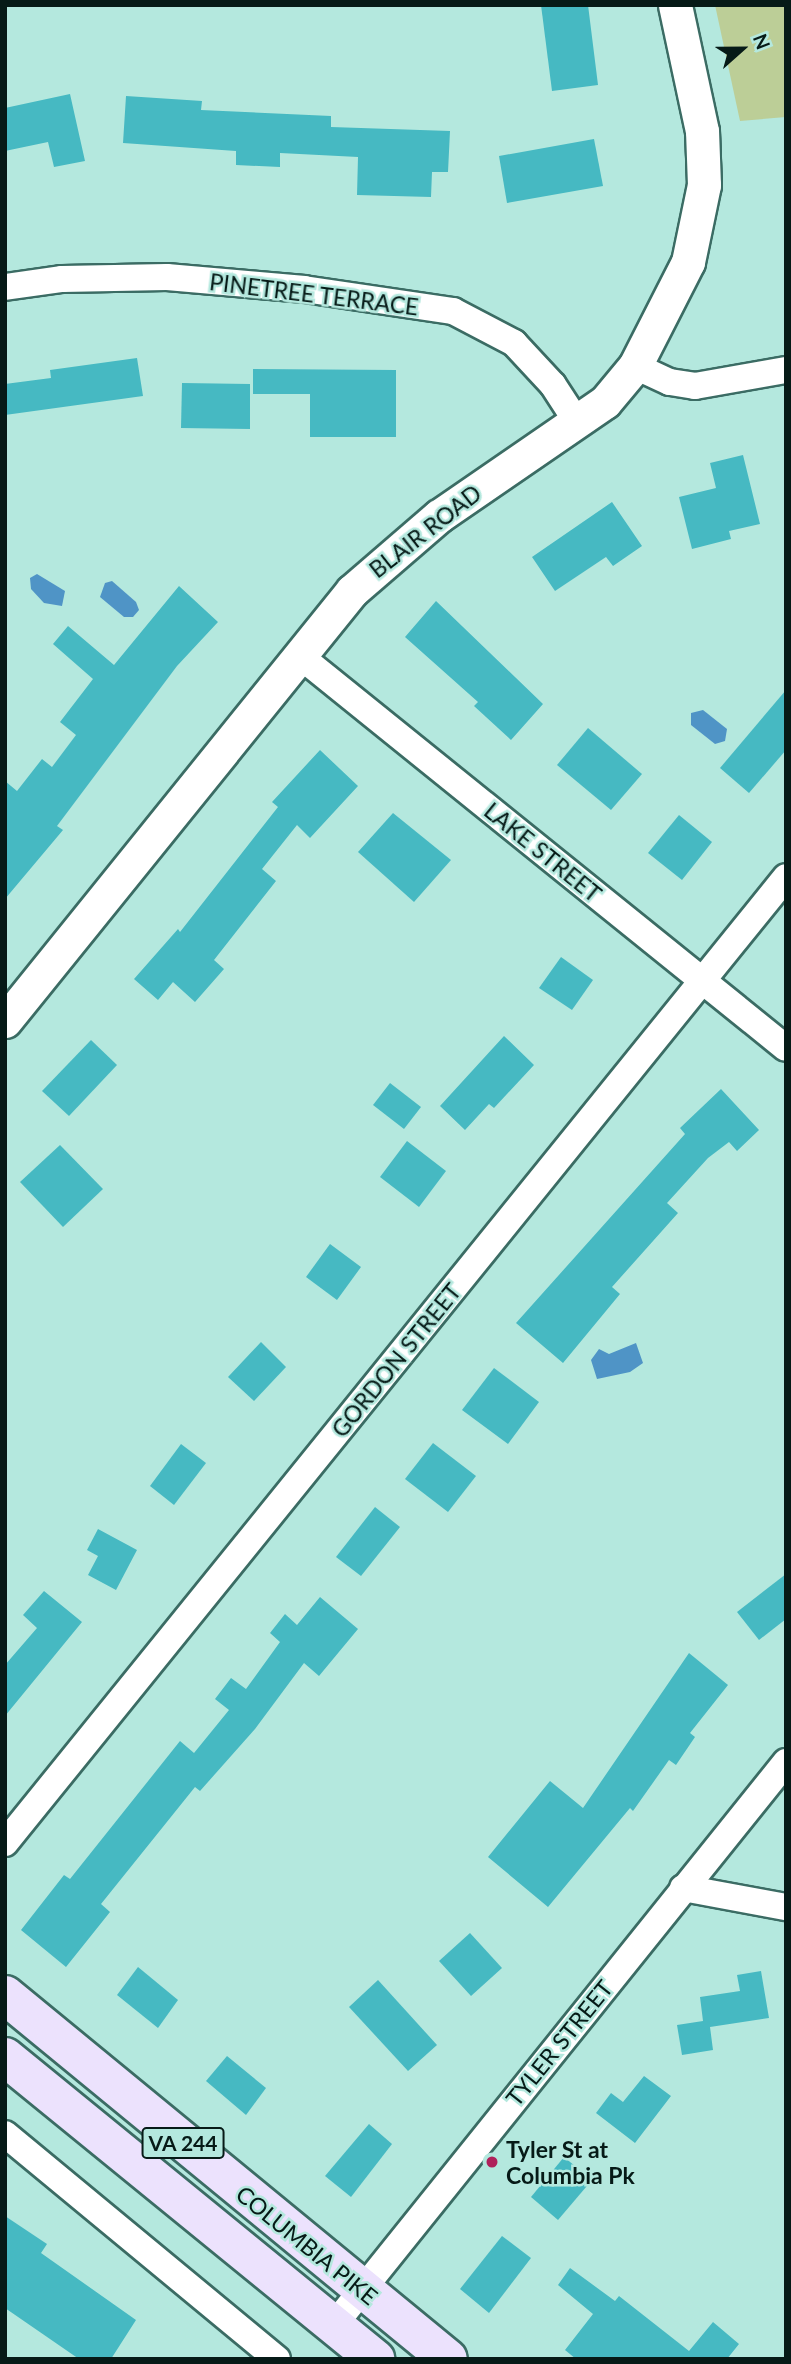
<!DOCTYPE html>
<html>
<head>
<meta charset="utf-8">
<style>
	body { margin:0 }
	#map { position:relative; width:791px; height:2364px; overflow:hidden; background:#b4e8de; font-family:Lato,sans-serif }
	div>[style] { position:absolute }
	.green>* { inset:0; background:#bcce97 }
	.water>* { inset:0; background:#4f94c6 }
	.building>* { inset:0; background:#46b9c2 }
	.roads { filter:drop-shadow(2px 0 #3b6c64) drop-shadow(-2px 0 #3b6c64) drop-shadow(0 2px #3b6c64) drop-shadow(0 -2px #3b6c64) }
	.minor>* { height:26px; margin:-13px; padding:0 13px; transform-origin:13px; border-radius:13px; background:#fff }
	.tertiary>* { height:33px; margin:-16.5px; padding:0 16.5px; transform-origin:16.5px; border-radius:16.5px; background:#fff }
	.primary>* { height:38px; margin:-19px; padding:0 19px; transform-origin:19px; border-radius:19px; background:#ece2fd }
	.dots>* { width:19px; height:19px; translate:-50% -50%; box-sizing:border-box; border:4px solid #b4e8de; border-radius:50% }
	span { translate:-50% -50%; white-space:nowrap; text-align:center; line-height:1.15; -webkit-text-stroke:5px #b4e8de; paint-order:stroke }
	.shield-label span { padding:2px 5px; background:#b4e8de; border:2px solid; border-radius:5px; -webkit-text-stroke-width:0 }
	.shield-label { font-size:21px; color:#061a17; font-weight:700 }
	.street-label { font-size:23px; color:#061a17 }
	.poi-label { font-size:23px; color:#061a17; font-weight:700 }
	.left { translate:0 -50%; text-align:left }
	.frame { position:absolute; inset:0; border:7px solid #061a17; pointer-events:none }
	.north { position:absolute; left:707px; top:14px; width:70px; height:70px; -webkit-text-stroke:5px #b4e8de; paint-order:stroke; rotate:69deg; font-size:19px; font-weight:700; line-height:28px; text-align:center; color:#061a17 }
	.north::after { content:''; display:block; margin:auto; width:24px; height:32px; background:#061a17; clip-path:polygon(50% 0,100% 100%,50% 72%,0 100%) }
</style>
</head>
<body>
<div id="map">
	<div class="green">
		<div style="clip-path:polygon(715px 5px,786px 5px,786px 117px,740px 121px)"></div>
	</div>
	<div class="water">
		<div style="clip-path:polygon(37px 574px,65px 591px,62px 606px,44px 603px,31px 589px,30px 578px)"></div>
		<div style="clip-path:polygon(112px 581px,136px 602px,139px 610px,133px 617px,124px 617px,100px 597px,105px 583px)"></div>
		<div style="clip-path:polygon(703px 710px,727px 729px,725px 741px,715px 744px,691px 725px,691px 713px)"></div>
		<div style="clip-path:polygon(636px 1343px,643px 1363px,630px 1372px,597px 1379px,591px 1360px,599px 1349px,609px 1354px)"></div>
	</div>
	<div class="building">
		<div style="clip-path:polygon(541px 5px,588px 5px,598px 85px,552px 91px)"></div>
		<div style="clip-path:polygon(70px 94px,85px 161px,54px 167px,48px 142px,5px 151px,5px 108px)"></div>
		<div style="clip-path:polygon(126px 96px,202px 101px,201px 110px,331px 116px,331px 127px,450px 131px,448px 172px,432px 172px,431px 197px,357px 195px,358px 157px,280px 153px,280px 167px,236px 165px,236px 151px,123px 143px)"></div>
		<div style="clip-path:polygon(594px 139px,603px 186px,507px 203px,499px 156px)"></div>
		<div style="clip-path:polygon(137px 358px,143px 396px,5px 415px,5px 384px,51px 378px,50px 370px)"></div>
		<div style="clip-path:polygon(253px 369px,396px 370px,396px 437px,310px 437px,310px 394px,253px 394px)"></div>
		<div style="clip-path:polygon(182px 383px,250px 384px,250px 429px,181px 428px)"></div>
		<div style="clip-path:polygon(743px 455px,760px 524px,729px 531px,731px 539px,692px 549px,679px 497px,716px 488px,710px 463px)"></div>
		<div style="clip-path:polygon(612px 502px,642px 546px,613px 566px,606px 557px,555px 591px,532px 557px)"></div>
		<div style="clip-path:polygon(179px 586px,218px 622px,177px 666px,57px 826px,63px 830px,5px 899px,5px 781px,17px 791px,42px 759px,52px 767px,76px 735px,60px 722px,93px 679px,53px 644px,68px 626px,114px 665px)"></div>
		<div style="clip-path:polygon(436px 601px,543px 704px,511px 740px,474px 706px,478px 702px,405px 637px)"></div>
		<div style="clip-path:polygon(786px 690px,786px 750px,749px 793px,720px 768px)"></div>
		<div style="clip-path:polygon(588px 728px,642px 774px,611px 810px,557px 765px)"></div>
		<div style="clip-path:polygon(320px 750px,358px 786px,310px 838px,297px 825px,262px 869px,276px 881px,214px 960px,224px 969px,195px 1002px,173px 982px,158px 1000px,134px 979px,178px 929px,180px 932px,278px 807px,272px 802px)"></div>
		<div style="clip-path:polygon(393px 813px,451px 860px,414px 902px,358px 852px)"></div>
		<div style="clip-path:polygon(679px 815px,712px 842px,682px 880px,648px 853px)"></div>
		<div style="clip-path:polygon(561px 957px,593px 980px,572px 1010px,539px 988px)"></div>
		<div style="clip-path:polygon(504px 1036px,534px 1065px,494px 1108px,489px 1104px,465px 1130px,440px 1106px)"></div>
		<div style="clip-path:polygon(91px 1040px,117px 1065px,69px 1116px,42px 1091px)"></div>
		<div style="clip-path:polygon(390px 1083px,421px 1107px,404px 1129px,373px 1105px)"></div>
		<div style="clip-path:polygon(721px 1089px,759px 1130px,737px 1151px,729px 1142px,708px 1158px,667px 1203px,678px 1213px,612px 1287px,620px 1294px,563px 1363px,516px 1323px,685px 1134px,680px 1128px)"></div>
		<div style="clip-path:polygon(407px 1141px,446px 1171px,419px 1207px,380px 1177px)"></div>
		<div style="clip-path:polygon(60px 1145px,103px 1189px,63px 1227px,20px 1182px)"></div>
		<div style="clip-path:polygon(330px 1244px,361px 1267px,337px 1300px,306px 1277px)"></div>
		<div style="clip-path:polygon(261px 1342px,286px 1367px,254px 1401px,228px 1377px)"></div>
		<div style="clip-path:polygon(494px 1368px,539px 1402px,508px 1444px,462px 1410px)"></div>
		<div style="clip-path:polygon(433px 1443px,476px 1476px,448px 1512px,405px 1479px)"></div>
		<div style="clip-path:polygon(181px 1444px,206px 1463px,174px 1505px,150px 1486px)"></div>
		<div style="clip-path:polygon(375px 1507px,400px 1527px,361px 1576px,336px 1557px)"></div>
		<div style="clip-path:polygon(98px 1529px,137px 1550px,116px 1590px,88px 1575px,98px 1556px,87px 1550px)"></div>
		<div style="clip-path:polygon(786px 1574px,786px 1619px,759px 1640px,737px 1612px)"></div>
		<div style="clip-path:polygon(44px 1591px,82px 1622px,5px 1716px,5px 1665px,37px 1628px,23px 1615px)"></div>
		<div style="clip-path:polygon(320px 1597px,358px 1629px,319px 1676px,304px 1663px,255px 1729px,200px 1791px,195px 1787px,101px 1904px,110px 1912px,66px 1967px,21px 1930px,64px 1875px,70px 1879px,180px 1741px,194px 1753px,229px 1710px,215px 1699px,231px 1678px,246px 1689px,280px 1642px,270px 1633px,285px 1614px,297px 1625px)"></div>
		<div style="clip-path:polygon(689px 1653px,728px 1685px,690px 1733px,695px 1737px,676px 1765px,669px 1760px,633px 1811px,630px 1808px,548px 1907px,488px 1857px,550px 1781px,583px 1808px)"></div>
		<div style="clip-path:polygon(470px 1933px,502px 1968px,471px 1996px,439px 1961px)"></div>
		<div style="clip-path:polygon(138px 1967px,178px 2000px,158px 2028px,117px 1995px)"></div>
		<div style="clip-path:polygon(761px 1971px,769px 2018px,710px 2027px,713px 2050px,682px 2055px,677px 2025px,703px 2021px,700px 1997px,740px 1991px,737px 1975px)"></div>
		<div style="clip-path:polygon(378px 1980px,437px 2045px,408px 2071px,349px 2007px)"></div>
		<div style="clip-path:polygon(227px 2056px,266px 2088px,246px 2115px,206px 2081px)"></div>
		<div style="clip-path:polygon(644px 2076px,671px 2096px,635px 2143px,596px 2113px,611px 2093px,623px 2102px)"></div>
		<div style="clip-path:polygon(369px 2124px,392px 2144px,351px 2197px,325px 2176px)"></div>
		<div style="clip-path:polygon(564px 2157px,592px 2180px,558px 2220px,531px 2197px)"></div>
		<div style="clip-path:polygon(5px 2216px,47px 2244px,41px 2253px,136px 2320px,111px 2359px,79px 2359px,5px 2308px)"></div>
		<div style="clip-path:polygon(502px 2236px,531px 2258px,489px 2313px,460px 2289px)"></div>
		<div style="clip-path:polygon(570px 2268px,615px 2301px,619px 2296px,689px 2351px,713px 2322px,739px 2344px,727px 2359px,576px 2359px,565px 2350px,593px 2314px,558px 2285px)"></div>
	</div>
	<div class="roads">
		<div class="minor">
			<div style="left:5px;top:287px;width:58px;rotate:-8deg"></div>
			<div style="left:62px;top:279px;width:105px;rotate:-1.1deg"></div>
			<div style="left:167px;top:277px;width:138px;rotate:5deg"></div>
			<div style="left:304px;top:289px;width:151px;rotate:8.4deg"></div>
			<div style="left:453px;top:311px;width:69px;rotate:27.7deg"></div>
			<div style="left:514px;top:343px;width:57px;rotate:47.1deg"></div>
			<div style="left:553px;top:385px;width:44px;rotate:57deg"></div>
			<div style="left:635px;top:366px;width:38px;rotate:25deg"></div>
			<div style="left:670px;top:382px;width:25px;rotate:9deg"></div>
			<div style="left:695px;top:386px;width:92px;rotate:-10deg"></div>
			<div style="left:300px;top:656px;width:624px;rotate:38.89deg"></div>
			<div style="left:5px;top:1843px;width:1242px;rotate:-51.04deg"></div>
			<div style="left:683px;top:1888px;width:105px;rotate:10.5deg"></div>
			<div style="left:5px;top:2134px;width:353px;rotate:39.6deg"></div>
			<div style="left:334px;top:2325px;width:722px;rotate:-51.24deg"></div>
		</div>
		<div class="tertiary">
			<div style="left:5px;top:1021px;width:553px;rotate:-51.1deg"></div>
			<div style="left:352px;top:591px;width:115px;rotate:-40.8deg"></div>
			<div style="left:439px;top:516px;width:201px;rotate:-34.5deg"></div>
			<div style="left:605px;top:402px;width:47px;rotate:-50.2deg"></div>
			<div style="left:635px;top:366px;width:117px;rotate:-63deg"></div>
			<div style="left:688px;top:262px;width:79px;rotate:-78.3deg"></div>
			<div style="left:704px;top:185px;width:54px;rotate:-92.1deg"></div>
			<div style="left:702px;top:131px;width:129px;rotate:-102.1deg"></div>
		</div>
		<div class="primary">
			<div style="left:5px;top:1995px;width:573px;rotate:39.41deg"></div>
			<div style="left:5px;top:2057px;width:478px;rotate:39.2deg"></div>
		</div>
	</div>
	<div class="dots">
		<div style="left:492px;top:2162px;background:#af215b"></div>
	</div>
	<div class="shield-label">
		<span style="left:183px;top:2143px">VA 244</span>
	</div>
	<div class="street-label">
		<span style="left:314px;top:294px;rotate:7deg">PINETREE TERRACE</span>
		<span style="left:425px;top:531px;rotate:-38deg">BLAIR ROAD</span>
		<span style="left:543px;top:852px;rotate:39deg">LAKE STREET</span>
		<span style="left:396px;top:1360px;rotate:-51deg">GORDON STREET</span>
		<span style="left:559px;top:2043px;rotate:-51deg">TYLER STREET</span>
		<span style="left:307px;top:2245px;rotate:39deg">COLUMBIA PIKE</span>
	</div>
	<div class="poi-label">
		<span class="left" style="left:506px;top:2162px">Tyler St at<br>Columbia Pk</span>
	</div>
	<div class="frame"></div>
	<div class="north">N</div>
</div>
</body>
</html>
